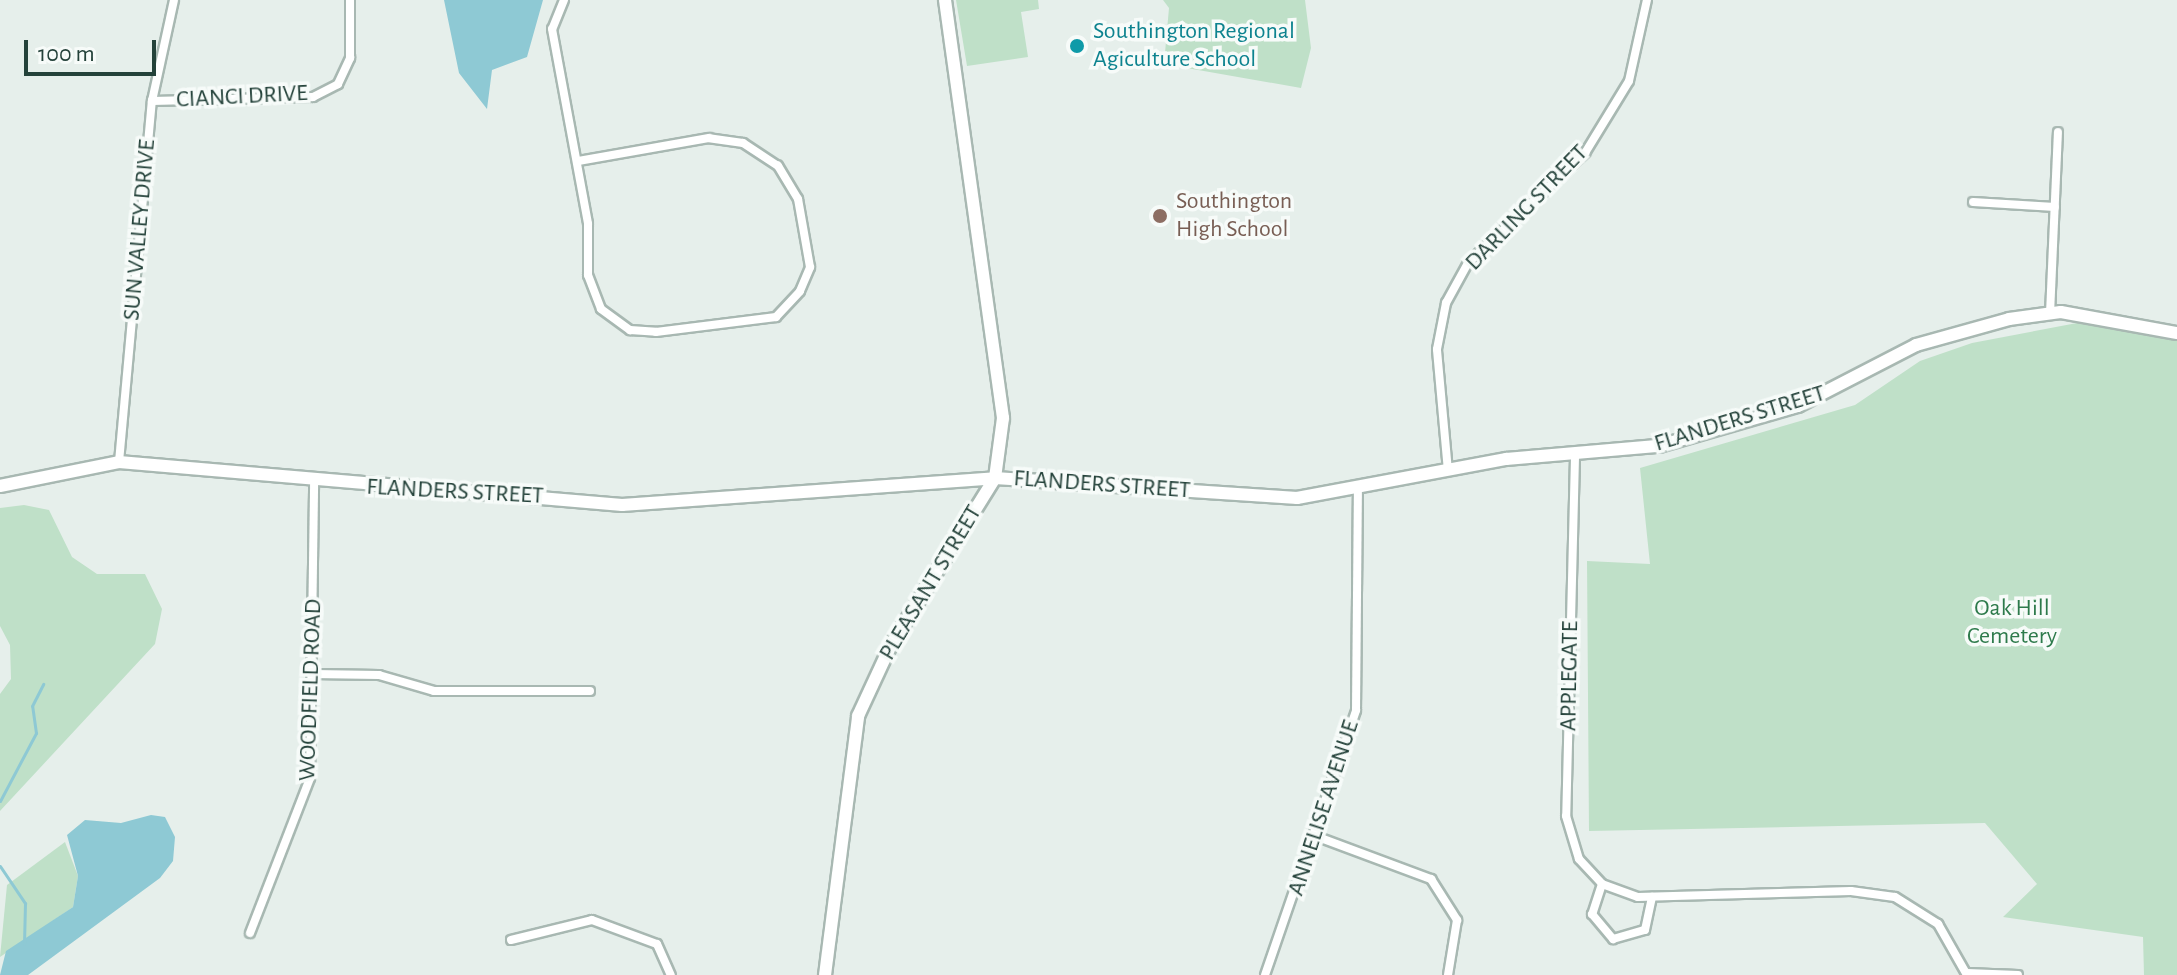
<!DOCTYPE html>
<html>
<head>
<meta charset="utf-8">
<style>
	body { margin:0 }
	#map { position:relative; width:2177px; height:975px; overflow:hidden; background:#e6efeb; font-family:"Alegreya Sans",sans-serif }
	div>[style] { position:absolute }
	.green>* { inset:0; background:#bfe0c8 }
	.water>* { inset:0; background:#8ec9d4 }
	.stream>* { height:3px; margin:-1.5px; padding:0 1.5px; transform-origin:1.5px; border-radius:1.5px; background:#8ec9d4 }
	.roads { filter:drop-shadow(2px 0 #a8b8b2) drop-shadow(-2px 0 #a8b8b2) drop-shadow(0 2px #a8b8b2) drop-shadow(0 -2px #a8b8b2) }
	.street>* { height:8px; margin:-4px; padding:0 4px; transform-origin:4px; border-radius:4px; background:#fff }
	.secondary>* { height:12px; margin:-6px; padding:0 6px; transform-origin:6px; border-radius:6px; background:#fff }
	.dots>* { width:22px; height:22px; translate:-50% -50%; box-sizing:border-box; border:4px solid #f7fbf9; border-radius:50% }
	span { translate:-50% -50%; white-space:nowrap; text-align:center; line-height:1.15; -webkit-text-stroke:7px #f7fbf9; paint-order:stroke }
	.culture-label { font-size:24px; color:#0d838f }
	.left { translate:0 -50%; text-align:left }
	.street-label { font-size:24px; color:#24423a }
	.education-label { font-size:24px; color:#785e54 }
	.park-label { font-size:24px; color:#2d7a4b }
	.scale { position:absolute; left:24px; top:40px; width:132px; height:36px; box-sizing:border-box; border:4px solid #24423a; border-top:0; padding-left:10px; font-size:24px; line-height:28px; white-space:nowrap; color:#24423a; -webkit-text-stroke:6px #f7fbf9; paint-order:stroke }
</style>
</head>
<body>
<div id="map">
	<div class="green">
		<div style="clip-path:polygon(956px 0,1038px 0,1039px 9px,1021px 12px,1028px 57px,967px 66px)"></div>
		<div style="clip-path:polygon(1163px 0,1305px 0,1311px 48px,1301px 88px,1164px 64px,1169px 8px)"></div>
		<div style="clip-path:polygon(2077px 323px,2177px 341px,2177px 975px,2144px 975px,2143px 937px,2003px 917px,2037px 884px,1985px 823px,1589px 831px,1587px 561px,1650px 564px,1640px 468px,1855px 405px,1920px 361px,1972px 343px)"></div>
		<div style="clip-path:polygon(24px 505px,49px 510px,72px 557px,97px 574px,145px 574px,162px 609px,155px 644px,0 811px,0 694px,11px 679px,10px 645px,0 626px,0 508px)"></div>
		<div style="clip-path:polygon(65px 842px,78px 876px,73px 907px,0 957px,7px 885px)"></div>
	</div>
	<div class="water">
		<div style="clip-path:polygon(444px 0,543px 0,527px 57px,492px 70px,487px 109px,459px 73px)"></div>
		<div style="clip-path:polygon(151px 815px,165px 817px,175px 837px,173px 861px,160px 878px,28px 975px,0 975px,6px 951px,73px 907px,78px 876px,67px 835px,85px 820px,121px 823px)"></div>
	</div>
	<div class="stream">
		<div style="left:0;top:801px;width:77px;rotate:-62.1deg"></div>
		<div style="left:36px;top:733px;width:27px;rotate:-98deg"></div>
		<div style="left:32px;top:706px;width:25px;rotate:-63deg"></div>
		<div style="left:0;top:866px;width:45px;rotate:56deg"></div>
		<div style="left:25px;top:903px;width:41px;rotate:91.4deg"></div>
	</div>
	<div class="roads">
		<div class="street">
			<div style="left:564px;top:0;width:31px;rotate:112deg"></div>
			<div style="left:552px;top:29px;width:198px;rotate:79.5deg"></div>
			<div style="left:588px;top:224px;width:51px;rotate:90deg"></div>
			<div style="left:588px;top:275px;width:36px;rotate:69deg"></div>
			<div style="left:601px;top:309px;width:36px;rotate:36deg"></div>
			<div style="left:630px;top:330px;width:26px;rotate:4deg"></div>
			<div style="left:656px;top:332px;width:121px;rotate:-7.1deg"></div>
			<div style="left:776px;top:317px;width:35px;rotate:-47deg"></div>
			<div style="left:800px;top:291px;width:26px;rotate:-67deg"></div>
			<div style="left:810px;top:267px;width:69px;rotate:-100deg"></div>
			<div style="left:798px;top:199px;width:39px;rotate:-121deg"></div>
			<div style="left:778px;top:166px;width:42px;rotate:-146.7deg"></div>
			<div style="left:743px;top:143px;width:34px;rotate:-172deg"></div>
			<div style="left:709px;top:138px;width:133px;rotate:170deg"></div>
			<div style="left:152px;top:101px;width:161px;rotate:-1.4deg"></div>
			<div style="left:313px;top:97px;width:28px;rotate:-27deg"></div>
			<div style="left:338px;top:84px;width:29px;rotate:-65deg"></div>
			<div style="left:350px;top:58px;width:58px;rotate:-90deg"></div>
			<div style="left:1973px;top:202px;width:82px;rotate:3.5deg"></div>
			<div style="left:2050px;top:314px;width:182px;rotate:-87.5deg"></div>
			<div style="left:1575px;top:457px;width:359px;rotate:91.4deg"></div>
			<div style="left:1566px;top:816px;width:45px;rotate:73.2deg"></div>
			<div style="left:1579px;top:859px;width:34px;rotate:47deg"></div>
			<div style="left:1602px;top:884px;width:38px;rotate:20deg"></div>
			<div style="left:1638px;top:897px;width:213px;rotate:-1.6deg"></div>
			<div style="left:1851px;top:891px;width:44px;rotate:7.8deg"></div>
			<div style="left:1895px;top:897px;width:51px;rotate:32.1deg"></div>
			<div style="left:1938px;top:924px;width:59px;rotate:60.4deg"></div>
			<div style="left:119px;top:462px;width:363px;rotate:-84.8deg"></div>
			<div style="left:152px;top:101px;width:103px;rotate:-77.7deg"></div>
			<div style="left:1448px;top:471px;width:122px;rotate:-95.2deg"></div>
			<div style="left:1437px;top:349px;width:47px;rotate:-78.9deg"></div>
			<div style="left:1446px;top:303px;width:46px;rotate:-61.2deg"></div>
			<div style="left:1468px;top:263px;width:161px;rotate:-43.2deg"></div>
			<div style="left:1585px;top:153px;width:84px;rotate:-58.6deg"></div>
			<div style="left:1629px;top:81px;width:83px;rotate:-77.5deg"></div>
			<div style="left:313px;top:674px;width:66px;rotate:0.9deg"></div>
			<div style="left:379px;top:675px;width:57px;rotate:16.2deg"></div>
			<div style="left:434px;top:691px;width:156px"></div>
			<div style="left:1318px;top:837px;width:121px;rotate:20.4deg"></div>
			<div style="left:1431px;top:879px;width:49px;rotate:57.6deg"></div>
			<div style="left:1457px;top:920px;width:56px;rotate:99.3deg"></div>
			<div style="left:1602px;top:884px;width:32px;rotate:108deg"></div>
			<div style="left:1592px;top:914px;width:33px;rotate:50deg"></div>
			<div style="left:1613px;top:939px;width:33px;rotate:-16deg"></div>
			<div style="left:1645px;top:930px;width:34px;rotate:-78deg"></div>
			<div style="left:250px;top:933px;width:166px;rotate:-68.8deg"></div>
			<div style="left:310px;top:778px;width:294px;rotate:-89.2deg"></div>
			<div style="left:511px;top:940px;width:83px;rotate:-13.9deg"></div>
			<div style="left:592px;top:920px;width:69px;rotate:20.3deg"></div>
			<div style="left:657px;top:944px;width:34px;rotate:66deg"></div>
			<div style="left:1967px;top:973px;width:51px;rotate:2.2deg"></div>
			<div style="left:1265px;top:975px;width:280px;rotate:-71deg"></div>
			<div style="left:1356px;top:710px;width:218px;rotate:-89.5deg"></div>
		</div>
		<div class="secondary">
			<div style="left:0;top:486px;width:121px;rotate:-11.4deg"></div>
			<div style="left:119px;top:462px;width:505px;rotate:4.89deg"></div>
			<div style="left:622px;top:505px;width:374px;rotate:-4.1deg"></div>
			<div style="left:995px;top:478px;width:303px;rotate:3.8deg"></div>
			<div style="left:1297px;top:498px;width:213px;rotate:-10.6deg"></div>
			<div style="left:1506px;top:459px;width:154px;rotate:-4.9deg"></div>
			<div style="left:1659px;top:446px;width:145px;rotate:-16.1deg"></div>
			<div style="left:1798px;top:406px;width:133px;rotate:-27.3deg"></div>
			<div style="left:1916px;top:345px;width:97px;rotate:-15.6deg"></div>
			<div style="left:2009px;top:319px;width:52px;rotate:-7.7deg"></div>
			<div style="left:2061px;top:312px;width:118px;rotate:10.3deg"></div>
			<div style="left:825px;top:975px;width:261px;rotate:-82.7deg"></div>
			<div style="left:858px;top:716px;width:78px;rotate:-65.1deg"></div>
			<div style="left:891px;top:645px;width:197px;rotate:-58.1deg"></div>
			<div style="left:995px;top:478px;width:61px;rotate:-82.4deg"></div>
			<div style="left:1003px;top:418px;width:422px;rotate:-97.9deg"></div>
		</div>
	</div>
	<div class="dots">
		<div style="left:1077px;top:46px;background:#0f9aa8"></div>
		<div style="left:1160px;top:216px;background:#8d6e63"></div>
	</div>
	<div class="culture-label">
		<span class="left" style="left:1093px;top:46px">Southington Regional<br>Agiculture School</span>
	</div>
	<div class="street-label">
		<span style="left:242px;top:97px;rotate:-3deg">CIANCI DRIVE</span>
		<span style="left:1527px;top:208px;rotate:-46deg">DARLING STREET</span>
		<span style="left:140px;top:230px;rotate:-85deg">SUN VALLEY DRIVE</span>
		<span style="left:1740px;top:419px;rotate:-17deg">FLANDERS STREET</span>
		<span style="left:1102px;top:485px;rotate:4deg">FLANDERS STREET</span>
		<span style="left:455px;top:492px;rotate:3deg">FLANDERS STREET</span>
		<span style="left:931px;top:583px;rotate:-59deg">PLEASANT STREET</span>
		<span style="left:1570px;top:676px;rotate:-89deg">APPLEGATE</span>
		<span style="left:311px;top:690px;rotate:-88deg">WOODFIELD ROAD</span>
		<span style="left:1324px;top:808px;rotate:-72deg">ANNELISE AVENUE</span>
	</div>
	<div class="education-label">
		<span class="left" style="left:1176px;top:216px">Southington<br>High School</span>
	</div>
	<div class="park-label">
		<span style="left:2012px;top:623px">Oak Hill<br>Cemetery</span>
	</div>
	<div class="scale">100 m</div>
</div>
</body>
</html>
